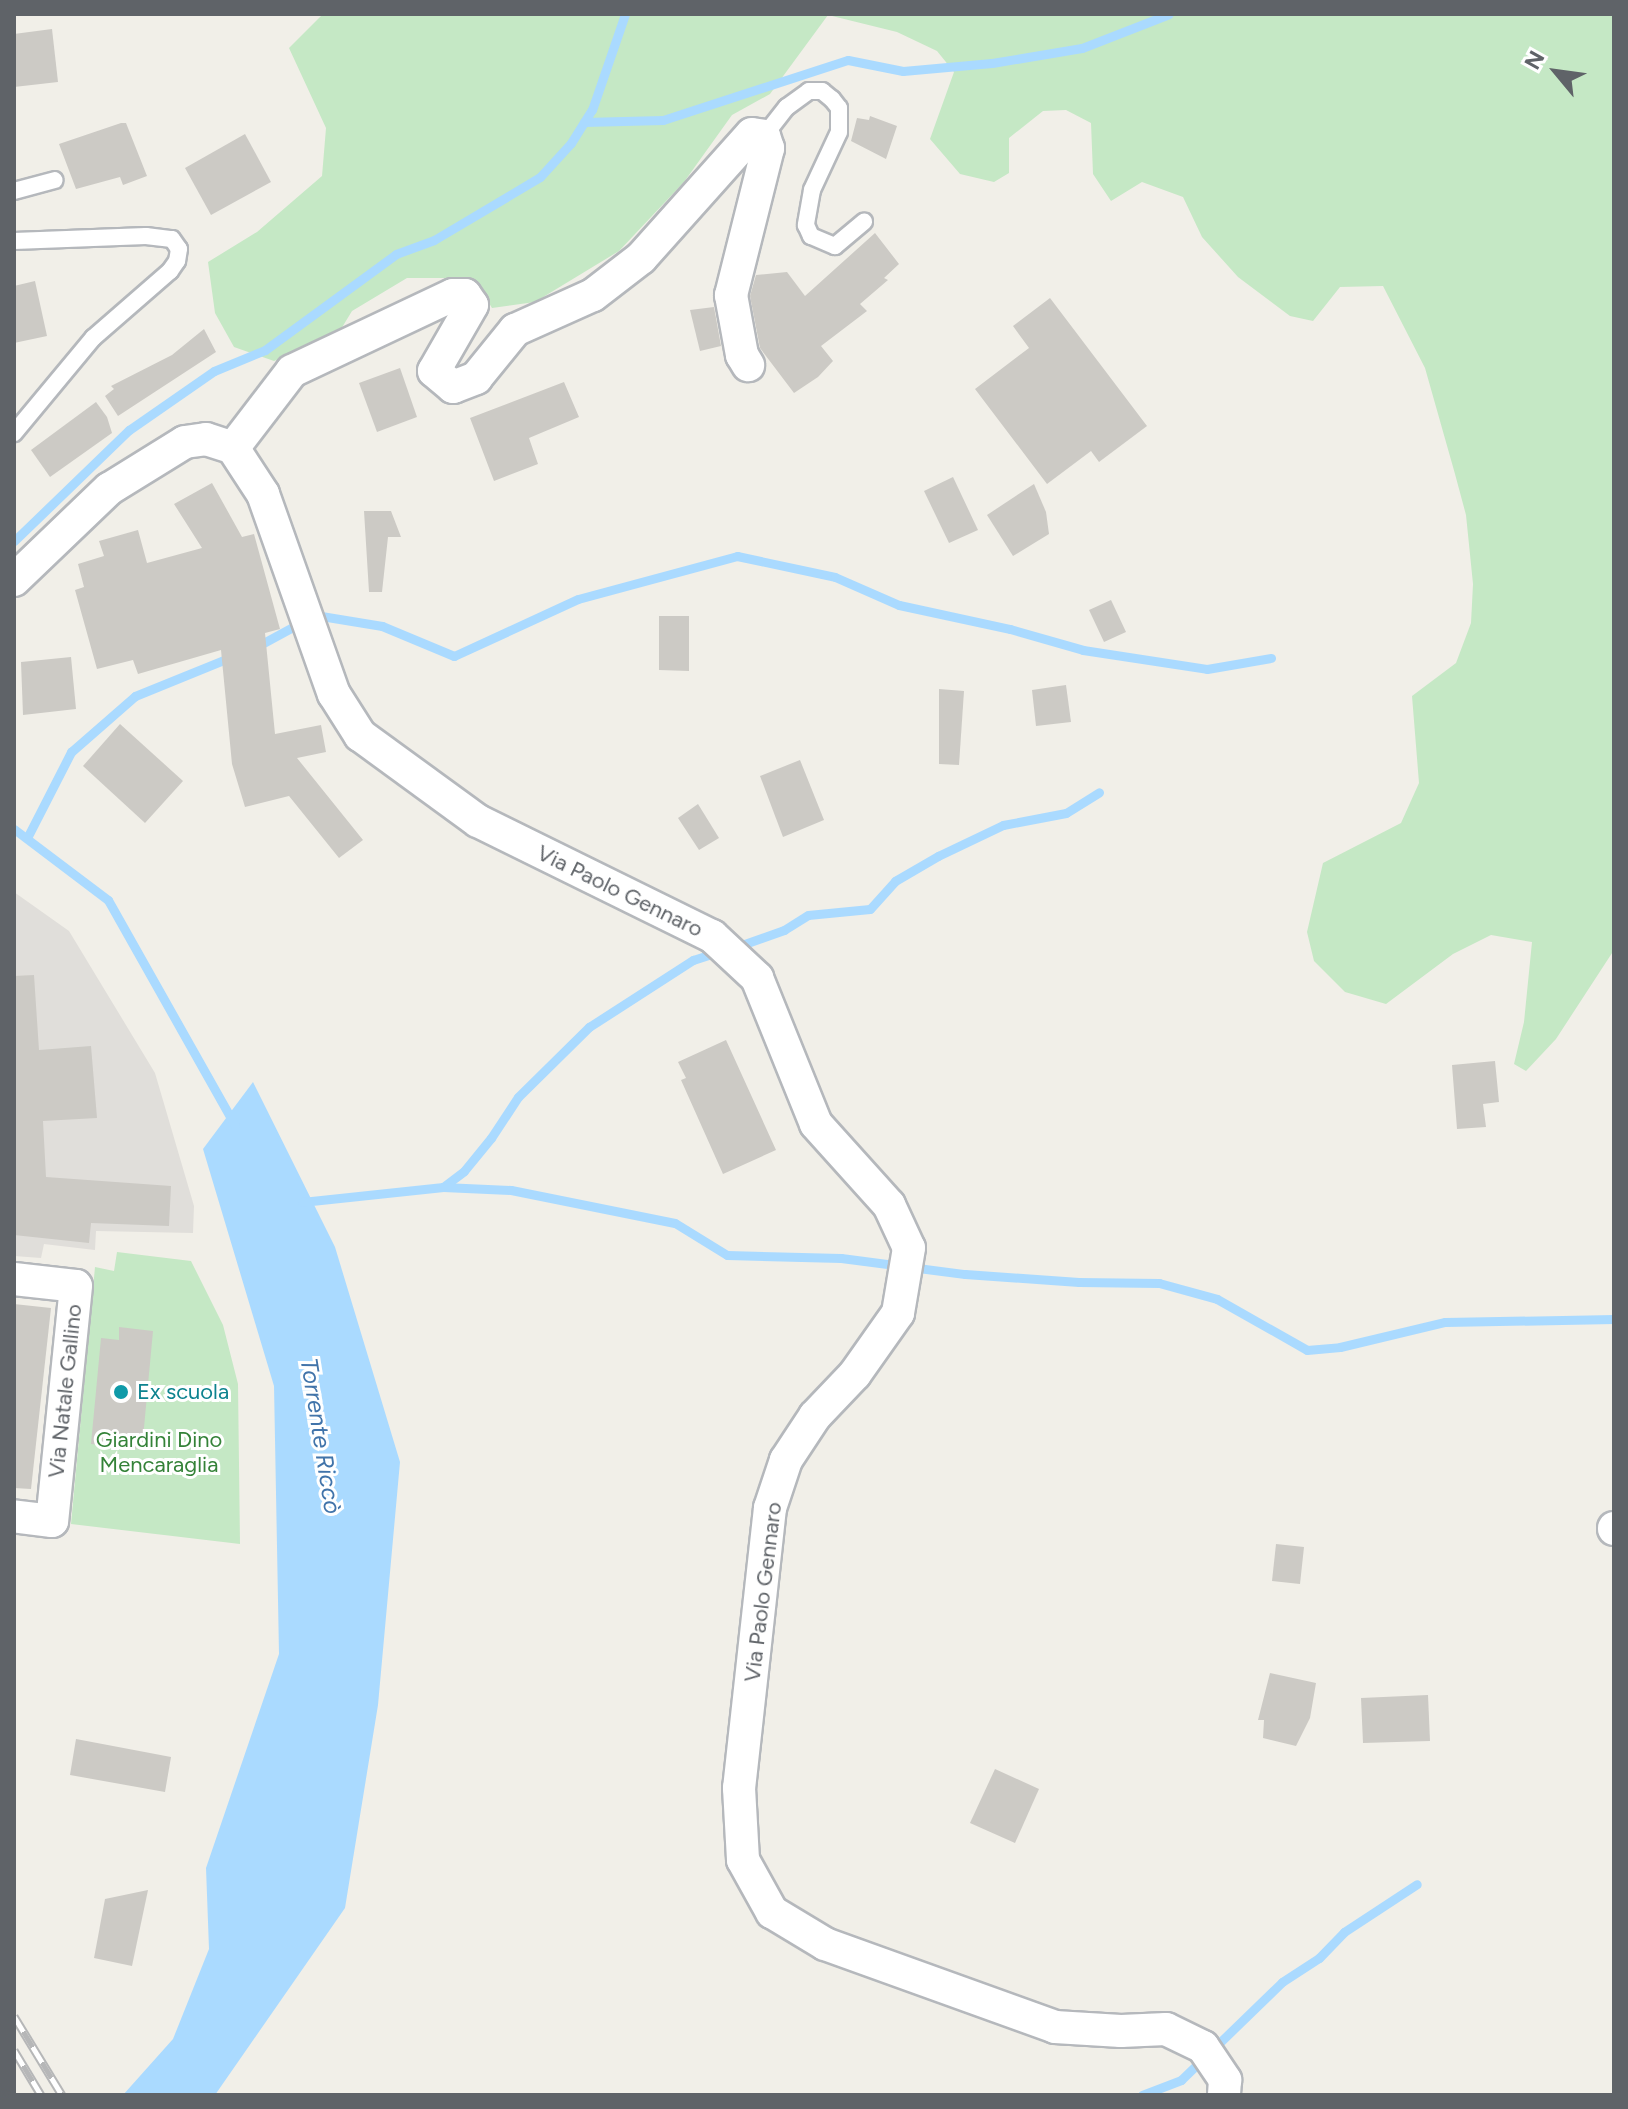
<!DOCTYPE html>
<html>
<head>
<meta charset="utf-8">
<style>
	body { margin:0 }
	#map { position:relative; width:1628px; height:2109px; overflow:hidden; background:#f1efe8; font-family:Figtree,sans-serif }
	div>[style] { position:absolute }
	.industrial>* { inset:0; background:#e0deda }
	.green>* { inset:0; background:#c5e8c5 }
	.water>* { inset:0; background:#aadaff }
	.stream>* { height:9px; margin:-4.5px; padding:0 4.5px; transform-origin:4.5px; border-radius:4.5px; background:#aadaff }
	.building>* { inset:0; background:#cccac5 }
	.roads { filter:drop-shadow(2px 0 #b5b8bc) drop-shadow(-2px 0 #b5b8bc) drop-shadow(0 2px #b5b8bc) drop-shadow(0 -2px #b5b8bc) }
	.service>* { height:16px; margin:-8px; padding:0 8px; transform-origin:8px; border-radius:8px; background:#fff }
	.minor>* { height:32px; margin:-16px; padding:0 16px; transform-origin:16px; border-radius:16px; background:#fff }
	.rail>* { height:9px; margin-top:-4.5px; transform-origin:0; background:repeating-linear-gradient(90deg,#fff 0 18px,#b6b7b8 0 36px); box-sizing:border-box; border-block:2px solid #b6b7b8 }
	.dots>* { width:22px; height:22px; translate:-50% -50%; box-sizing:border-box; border:4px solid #fff; border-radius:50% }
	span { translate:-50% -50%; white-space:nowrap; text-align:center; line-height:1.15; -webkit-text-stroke:6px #fff; paint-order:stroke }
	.street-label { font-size:22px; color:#5f6368 }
	.culture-label { font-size:22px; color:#0d838f }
	.left { translate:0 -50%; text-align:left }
	.park-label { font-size:22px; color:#348238 }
	.water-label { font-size:24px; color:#4174aa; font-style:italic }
	.frame { position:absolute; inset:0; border:16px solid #5f6368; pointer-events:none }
	.north { position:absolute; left:1516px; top:32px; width:80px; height:80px; -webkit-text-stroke:6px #fff; paint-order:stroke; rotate:299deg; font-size:22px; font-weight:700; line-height:32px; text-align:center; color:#5f6368 }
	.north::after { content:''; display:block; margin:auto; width:28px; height:36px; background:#5f6368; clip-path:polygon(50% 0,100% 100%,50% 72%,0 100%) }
</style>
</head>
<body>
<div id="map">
	<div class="industrial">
		<div style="clip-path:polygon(14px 892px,69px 931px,155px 1073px,194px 1206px,193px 1233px,96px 1231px,95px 1250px,44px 1244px,41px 1258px,14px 1256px)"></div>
	</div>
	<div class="green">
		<div style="clip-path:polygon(323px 14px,1614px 14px,1614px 950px,1556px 1039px,1526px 1071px,1514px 1064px,1524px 1022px,1532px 942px,1491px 935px,1453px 954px,1386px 1004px,1345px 992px,1314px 961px,1307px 932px,1323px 863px,1401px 823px,1419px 783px,1412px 696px,1456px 663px,1471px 623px,1473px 584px,1466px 515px,1455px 474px,1425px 368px,1383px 286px,1340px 287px,1313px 321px,1290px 316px,1238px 277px,1202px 237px,1183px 197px,1142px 182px,1111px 201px,1093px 174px,1091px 123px,1066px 110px,1043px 111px,1009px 138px,1009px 173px,994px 182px,960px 174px,930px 139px,954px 72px,937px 51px,897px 32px,828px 15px,770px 94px,732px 115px,684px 182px,619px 251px,535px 302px,492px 308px,477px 283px,450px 278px,407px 278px,352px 311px,338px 334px,274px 361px,234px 347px,215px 313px,208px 262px,257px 232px,322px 176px,326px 128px,289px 48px)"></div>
		<div style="clip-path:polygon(117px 1252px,191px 1261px,223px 1325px,238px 1384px,240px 1544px,71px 1524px,95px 1267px,114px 1271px)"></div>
	</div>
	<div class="water">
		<div style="clip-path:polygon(253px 1082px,335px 1247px,400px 1462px,378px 1705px,345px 1908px,215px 2095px,123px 2095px,173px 2039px,209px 1949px,206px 1868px,279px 1654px,274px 1386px,203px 1149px)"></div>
	</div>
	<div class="stream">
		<div style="left:584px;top:122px;width:79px;rotate:-1.5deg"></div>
		<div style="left:663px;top:120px;width:194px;rotate:-18deg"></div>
		<div style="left:848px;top:60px;width:56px;rotate:11.3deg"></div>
		<div style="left:903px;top:71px;width:89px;rotate:-5.1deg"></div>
		<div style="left:992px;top:63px;width:91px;rotate:-9.5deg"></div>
		<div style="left:1082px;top:48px;width:93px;rotate:-21.3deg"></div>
		<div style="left:14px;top:541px;width:160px;rotate:-44deg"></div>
		<div style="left:129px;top:430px;width:103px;rotate:-34.8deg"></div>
		<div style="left:214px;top:371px;width:55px;rotate:-22.4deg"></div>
		<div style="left:265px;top:350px;width:162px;rotate:-36.2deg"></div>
		<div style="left:396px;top:254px;width:40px;rotate:-20.2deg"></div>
		<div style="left:434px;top:240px;width:123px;rotate:-30.7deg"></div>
		<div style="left:540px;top:177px;width:46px;rotate:-47.6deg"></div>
		<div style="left:571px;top:143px;width:39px;rotate:-58deg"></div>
		<div style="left:592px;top:110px;width:102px;rotate:-71deg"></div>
		<div style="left:256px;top:647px;width:67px;rotate:-28.5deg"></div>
		<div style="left:315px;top:615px;width:68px;rotate:9.3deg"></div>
		<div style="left:382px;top:626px;width:78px;rotate:22.6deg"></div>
		<div style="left:454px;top:656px;width:136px;rotate:-24.7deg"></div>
		<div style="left:578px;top:599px;width:165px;rotate:-15.1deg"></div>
		<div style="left:737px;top:556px;width:100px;rotate:12.1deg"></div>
		<div style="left:835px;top:577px;width:70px;rotate:23.6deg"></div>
		<div style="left:899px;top:605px;width:114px;rotate:12.2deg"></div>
		<div style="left:1010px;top:629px;width:76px;rotate:16deg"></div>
		<div style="left:1083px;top:650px;width:125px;rotate:8.7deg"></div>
		<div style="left:1207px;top:669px;width:65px;rotate:-9.8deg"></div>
		<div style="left:14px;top:829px;width:118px;rotate:37.1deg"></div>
		<div style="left:108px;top:900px;width:258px;rotate:60.6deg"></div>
		<div style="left:27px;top:838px;width:97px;rotate:-62.9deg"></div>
		<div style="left:71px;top:752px;width:85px;rotate:-41.2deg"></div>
		<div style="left:135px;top:696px;width:104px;rotate:-22.1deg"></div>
		<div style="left:736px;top:947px;width:51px;rotate:-19.5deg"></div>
		<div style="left:784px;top:930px;width:28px;rotate:-32deg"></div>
		<div style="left:808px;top:915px;width:62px;rotate:-5.5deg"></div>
		<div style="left:870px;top:909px;width:38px;rotate:-48deg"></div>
		<div style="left:895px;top:881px;width:50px;rotate:-30.2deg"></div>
		<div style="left:938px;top:856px;width:72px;rotate:-25.5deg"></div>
		<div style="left:1003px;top:825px;width:64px;rotate:-10.8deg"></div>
		<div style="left:1066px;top:813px;width:39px;rotate:-32deg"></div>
		<div style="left:443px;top:1187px;width:26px;rotate:-37deg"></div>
		<div style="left:464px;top:1171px;width:43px;rotate:-50.7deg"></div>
		<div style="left:491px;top:1138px;width:49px;rotate:-56.6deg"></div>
		<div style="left:518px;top:1097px;width:100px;rotate:-44.6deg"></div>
		<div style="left:589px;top:1027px;width:124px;rotate:-32.8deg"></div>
		<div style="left:693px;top:960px;width:26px;rotate:-18deg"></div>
		<div style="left:302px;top:1202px;width:142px;rotate:-6.1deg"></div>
		<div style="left:443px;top:1187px;width:68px;rotate:2.5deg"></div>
		<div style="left:511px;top:1190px;width:167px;rotate:11.4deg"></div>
		<div style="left:675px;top:1223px;width:61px;rotate:31.6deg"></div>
		<div style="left:727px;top:1255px;width:114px;rotate:1.5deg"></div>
		<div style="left:841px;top:1258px;width:125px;rotate:7.4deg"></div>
		<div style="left:965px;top:1274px;width:114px;rotate:4deg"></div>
		<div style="left:1079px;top:1282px;width:80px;rotate:0.7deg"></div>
		<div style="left:1159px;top:1283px;width:60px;rotate:15.4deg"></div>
		<div style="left:1217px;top:1299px;width:103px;rotate:29.5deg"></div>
		<div style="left:1307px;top:1350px;width:33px;rotate:-5deg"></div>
		<div style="left:1340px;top:1347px;width:108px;rotate:-13.4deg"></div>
		<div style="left:1445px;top:1322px;width:169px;rotate:-1deg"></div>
		<div style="left:1142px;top:2095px;width:42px;rotate:-21deg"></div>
		<div style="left:1181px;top:2080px;width:141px;rotate:-44.1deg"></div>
		<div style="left:1282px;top:1982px;width:44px;rotate:-33deg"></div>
		<div style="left:1319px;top:1958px;width:36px;rotate:-46deg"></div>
		<div style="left:1344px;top:1932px;width:87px;rotate:-33.3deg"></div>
	</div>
	<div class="building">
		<div style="clip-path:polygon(52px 29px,58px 82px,14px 87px,14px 34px)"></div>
		<div style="clip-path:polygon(870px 116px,897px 126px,886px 159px,851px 141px,857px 118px,869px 120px)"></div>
		<div style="clip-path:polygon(121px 123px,126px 123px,147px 176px,123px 185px,120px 177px,76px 189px,59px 144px)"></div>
		<div style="clip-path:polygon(245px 134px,271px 182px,211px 215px,185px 168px)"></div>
		<div style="clip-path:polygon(875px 233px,899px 264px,884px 278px,888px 280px,860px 304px,867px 311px,821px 346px,833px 361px,818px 377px,794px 393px,760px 348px,750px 296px,756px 275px,787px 272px,805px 296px)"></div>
		<div style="clip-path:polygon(35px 281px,47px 336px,14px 343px,14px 286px)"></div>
		<div style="clip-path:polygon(1050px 298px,1147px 426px,1099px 462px,1091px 451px,1047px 484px,975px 389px,1029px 348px,1013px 326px)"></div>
		<div style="clip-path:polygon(714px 307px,721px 346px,700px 351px,690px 310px)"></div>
		<div style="clip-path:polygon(204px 329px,216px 352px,118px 416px,105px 396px,114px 389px,111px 386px,172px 355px)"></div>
		<div style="clip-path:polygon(400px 368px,417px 417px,377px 432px,359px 383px)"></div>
		<div style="clip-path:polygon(564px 382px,579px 417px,529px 438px,538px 464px,494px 481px,470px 418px)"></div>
		<div style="clip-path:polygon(96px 402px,107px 417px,112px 433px,50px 477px,31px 450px)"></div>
		<div style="clip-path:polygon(953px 477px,978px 530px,949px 543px,924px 491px)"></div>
		<div style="clip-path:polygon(212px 483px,242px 537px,254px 534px,280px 629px,265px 633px,275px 734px,321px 725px,326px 752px,297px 758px,363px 840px,339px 858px,289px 796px,245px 807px,232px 764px,221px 650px,138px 674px,133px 660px,97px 669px,75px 590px,84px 587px,78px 564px,104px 556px,99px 541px,138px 530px,147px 563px,202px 548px,174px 504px)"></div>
		<div style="clip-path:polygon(1034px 484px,1046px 512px,1049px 534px,1013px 556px,987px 515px)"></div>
		<div style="clip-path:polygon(364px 511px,391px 511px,401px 537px,388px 537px,382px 592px,369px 592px)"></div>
		<div style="clip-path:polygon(1111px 600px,1126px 632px,1104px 642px,1089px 610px)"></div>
		<div style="clip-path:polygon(659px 616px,689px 616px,689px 671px,659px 670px)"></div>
		<div style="clip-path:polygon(71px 657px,76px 709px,23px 715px,21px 662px)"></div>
		<div style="clip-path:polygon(1066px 685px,1071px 722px,1036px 726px,1032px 690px)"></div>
		<div style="clip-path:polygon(939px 689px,964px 691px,959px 765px,939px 764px)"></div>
		<div style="clip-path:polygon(120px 724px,183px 781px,145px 823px,83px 766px)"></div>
		<div style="clip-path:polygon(800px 760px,824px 820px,783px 837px,760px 776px)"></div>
		<div style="clip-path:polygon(698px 804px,719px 838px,699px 850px,678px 818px)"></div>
		<div style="clip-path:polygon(34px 975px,39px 1050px,91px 1046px,97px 1118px,43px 1121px,46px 1177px,171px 1186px,169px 1226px,91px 1223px,89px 1243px,14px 1235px,14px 976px)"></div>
		<div style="clip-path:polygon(726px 1040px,776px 1150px,723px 1174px,681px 1080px,686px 1078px,678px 1062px)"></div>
		<div style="clip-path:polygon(1495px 1061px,1499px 1102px,1483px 1104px,1486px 1127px,1457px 1129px,1452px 1065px)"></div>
		<div style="clip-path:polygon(14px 1304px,51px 1308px,31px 1489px,14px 1488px)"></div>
		<div style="clip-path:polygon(119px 1327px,153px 1331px,142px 1449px,91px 1444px,101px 1338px,119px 1340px)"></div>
		<div style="clip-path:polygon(1276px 1544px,1304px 1547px,1300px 1584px,1272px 1581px)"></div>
		<div style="clip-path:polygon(1270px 1673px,1316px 1683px,1310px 1718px,1296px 1746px,1263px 1738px,1264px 1720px,1258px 1720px)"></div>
		<div style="clip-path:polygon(1428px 1695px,1430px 1741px,1363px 1743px,1361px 1698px)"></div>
		<div style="clip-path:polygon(76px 1739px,171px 1757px,165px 1792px,70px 1775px)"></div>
		<div style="clip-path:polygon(995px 1769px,1039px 1789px,1015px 1843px,970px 1823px)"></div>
		<div style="clip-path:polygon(148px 1890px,132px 1966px,94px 1958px,105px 1899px)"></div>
	</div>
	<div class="roads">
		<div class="service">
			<div style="left:764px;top:136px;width:37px;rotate:-52deg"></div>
			<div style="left:787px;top:107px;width:27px;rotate:-36deg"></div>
			<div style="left:809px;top:91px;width:13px"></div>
			<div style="left:822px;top:91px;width:13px;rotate:39deg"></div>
			<div style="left:832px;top:99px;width:11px;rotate:52deg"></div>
			<div style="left:839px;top:108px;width:24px;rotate:90deg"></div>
			<div style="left:839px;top:132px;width:64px;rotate:115deg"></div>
			<div style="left:812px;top:190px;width:36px;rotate:100deg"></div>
			<div style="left:806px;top:225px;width:12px;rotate:66deg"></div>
			<div style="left:811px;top:236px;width:26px;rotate:23deg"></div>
			<div style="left:835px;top:246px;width:38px;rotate:-40deg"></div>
			<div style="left:14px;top:191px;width:42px;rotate:-15deg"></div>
			<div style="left:14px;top:241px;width:132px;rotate:-2.2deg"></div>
			<div style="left:146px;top:236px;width:26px;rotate:7deg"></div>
			<div style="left:172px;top:239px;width:12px;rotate:55deg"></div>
			<div style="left:179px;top:249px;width:12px;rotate:99deg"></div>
			<div style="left:177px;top:261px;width:12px;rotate:125deg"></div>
			<div style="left:170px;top:271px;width:102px;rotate:139deg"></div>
			<div style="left:93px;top:338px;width:124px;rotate:129.7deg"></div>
		</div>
		<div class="minor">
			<div style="left:233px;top:448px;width:97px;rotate:-52.5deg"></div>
			<div style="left:292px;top:371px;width:178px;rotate:-25.3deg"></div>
			<div style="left:453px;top:295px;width:12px"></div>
			<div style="left:465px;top:295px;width:12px;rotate:55deg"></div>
			<div style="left:472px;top:305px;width:76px;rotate:119.9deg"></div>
			<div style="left:434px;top:371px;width:25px;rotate:40deg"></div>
			<div style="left:453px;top:387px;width:25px;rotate:-21deg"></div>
			<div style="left:476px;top:378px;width:62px;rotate:-50.9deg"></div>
			<div style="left:515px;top:330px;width:85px;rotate:-24.2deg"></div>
			<div style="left:593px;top:295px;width:61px;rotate:-37.6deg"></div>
			<div style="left:641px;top:258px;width:166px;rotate:-48.2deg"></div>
			<div style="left:752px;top:134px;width:12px;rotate:9deg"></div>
			<div style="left:764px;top:136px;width:13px;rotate:72deg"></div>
			<div style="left:768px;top:148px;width:152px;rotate:104.1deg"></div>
			<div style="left:731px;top:295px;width:61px;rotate:79.6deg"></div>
			<div style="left:742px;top:355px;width:12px;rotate:59deg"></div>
			<div style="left:14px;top:580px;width:132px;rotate:-43.8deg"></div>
			<div style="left:109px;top:489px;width:89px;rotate:-31.7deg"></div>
			<div style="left:185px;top:442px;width:21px;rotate:-8deg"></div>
			<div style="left:206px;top:439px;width:28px;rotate:18deg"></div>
			<div style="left:233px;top:448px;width:55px;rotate:56.9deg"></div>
			<div style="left:263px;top:494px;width:212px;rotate:70.5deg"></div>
			<div style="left:334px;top:694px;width:49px;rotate:57.6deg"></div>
			<div style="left:360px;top:735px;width:146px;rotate:36.1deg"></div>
			<div style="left:478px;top:821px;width:261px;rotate:26.2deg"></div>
			<div style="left:712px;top:936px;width:62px;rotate:43deg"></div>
			<div style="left:757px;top:978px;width:157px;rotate:68deg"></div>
			<div style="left:816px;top:1124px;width:109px;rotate:48deg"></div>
			<div style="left:889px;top:1205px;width:47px;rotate:65.1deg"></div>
			<div style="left:909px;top:1248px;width:66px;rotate:99.6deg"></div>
			<div style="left:898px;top:1313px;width:75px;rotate:125.2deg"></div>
			<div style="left:855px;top:1374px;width:58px;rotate:133.6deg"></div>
			<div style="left:815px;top:1416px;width:53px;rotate:123.4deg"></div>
			<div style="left:786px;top:1460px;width:51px;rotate:108.4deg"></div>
			<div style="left:770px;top:1508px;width:282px;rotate:96.3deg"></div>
			<div style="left:739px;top:1788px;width:72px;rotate:86.8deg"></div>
			<div style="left:743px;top:1860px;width:60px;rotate:60.9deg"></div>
			<div style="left:772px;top:1912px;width:62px;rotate:31.1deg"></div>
			<div style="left:825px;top:1944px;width:245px;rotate:19.8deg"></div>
			<div style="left:1055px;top:2027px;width:66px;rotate:3.5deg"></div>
			<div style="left:1121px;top:2031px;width:45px;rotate:-2.5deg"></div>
			<div style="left:1166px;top:2029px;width:41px;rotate:25.9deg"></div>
			<div style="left:1203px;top:2047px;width:40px;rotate:56deg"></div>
			<div style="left:1225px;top:2080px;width:15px;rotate:94deg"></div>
			<div style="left:14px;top:1279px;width:62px;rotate:6.4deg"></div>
			<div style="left:76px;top:1286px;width:236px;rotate:95.8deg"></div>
			<div style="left:52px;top:1521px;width:38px;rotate:-173deg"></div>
			<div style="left:1614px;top:1528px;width:1px;rotate:90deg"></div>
		</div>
	</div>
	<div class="rail">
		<div style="left:14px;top:2016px;width:92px;rotate:58.7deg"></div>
		<div style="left:14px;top:2050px;width:52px;rotate:59deg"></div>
	</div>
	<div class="dots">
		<div style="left:121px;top:1392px;background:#0f9aa8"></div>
	</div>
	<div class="street-label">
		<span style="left:620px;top:891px;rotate:26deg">Via Paolo Gennaro</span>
		<span style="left:65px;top:1391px;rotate:-84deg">Via Natale Gallino</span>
		<span style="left:763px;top:1592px;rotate:-83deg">Via Paolo Gennaro</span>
	</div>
	<div class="culture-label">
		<span class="left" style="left:137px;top:1392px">Ex scuola</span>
	</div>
	<div class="park-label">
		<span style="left:159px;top:1452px">Giardini Dino<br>Mencaraglia</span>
	</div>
	<div class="water-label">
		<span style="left:321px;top:1436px;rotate:81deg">Torrente Riccò</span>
	</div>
	<div class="frame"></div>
	<div class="north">N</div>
</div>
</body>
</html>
